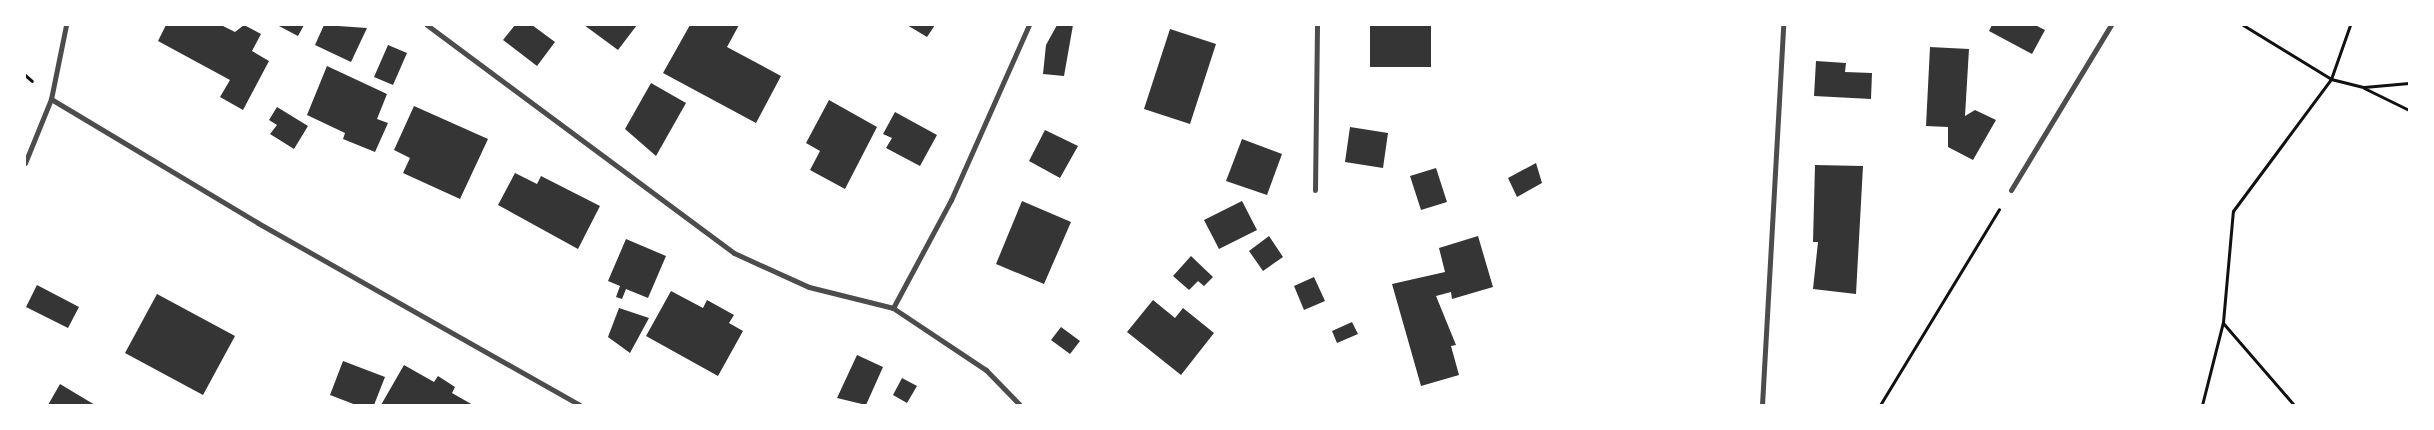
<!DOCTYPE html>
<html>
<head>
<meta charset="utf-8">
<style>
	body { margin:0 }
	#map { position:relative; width:2434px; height:430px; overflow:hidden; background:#fff; font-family:Montserrat,sans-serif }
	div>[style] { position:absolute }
	.building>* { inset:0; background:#353535 }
	.path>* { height:3px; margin:-1.5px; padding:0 1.5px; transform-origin:1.5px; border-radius:1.5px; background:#111 }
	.minor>* { height:5px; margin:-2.5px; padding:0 2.5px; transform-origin:2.5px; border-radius:2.5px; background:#4c4c4c }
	span { translate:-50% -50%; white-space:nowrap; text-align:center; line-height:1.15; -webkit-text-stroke:4px #fff; paint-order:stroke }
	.frame { position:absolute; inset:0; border:26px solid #fff; pointer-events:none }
</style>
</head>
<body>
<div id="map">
	<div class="building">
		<div style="clip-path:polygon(166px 25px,221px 25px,235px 32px,244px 25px,261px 34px,252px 51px,269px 61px,243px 110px,220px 97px,230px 80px,158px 41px)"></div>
		<div style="clip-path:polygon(277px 25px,304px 25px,298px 36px)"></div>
		<div style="clip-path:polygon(324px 25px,367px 28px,351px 62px,315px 45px)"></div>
		<div style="clip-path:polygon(515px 25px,532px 25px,555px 42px,537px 66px,503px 40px)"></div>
		<div style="clip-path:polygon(584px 25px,637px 25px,618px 50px)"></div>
		<div style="clip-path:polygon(690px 25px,739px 25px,727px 47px,781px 76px,756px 123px,663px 73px)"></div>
		<div style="clip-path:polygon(907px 25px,935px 25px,927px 37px)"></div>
		<div style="clip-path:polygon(1057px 25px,1073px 25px,1064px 76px,1043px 74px,1046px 45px)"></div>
		<div style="clip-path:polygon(1370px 25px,1431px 25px,1431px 67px,1370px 67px)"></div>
		<div style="clip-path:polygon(1992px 25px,2035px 25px,2045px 30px,2032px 54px,1989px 31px)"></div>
		<div style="clip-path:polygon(1170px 29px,1216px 44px,1190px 124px,1144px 109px)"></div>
		<div style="clip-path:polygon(388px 45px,407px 53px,393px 85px,374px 77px)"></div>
		<div style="clip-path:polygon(1930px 47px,1969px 49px,1965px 116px,1975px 110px,1996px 120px,1973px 160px,1948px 147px,1948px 127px,1926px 126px)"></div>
		<div style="clip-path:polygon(1816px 61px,1846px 63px,1845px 72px,1872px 73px,1871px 99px,1814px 96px)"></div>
		<div style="clip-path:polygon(327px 66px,387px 94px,377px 119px,388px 123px,375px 152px,343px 139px,345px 133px,307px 115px)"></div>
		<div style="clip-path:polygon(651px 83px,686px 103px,656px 156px,625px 129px)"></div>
		<div style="clip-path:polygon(829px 100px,877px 127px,845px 189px,810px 170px,820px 151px,806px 143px)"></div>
		<div style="clip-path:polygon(414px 106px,488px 139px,460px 199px,403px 173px,410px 158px,394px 150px)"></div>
		<div style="clip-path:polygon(277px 107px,308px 126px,294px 149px,270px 134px,277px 125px,269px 120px)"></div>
		<div style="clip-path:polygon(895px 112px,937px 135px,920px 166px,886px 148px,892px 138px,883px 134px)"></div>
		<div style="clip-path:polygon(1350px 127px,1388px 133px,1383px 168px,1345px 162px)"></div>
		<div style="clip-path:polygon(1045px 130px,1078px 146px,1060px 178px,1029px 161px)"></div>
		<div style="clip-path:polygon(1242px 139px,1282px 154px,1267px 195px,1226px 181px)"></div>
		<div style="clip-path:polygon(1536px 163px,1542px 183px,1517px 197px,1508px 178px)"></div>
		<div style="clip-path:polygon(1815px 165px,1863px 166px,1856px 294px,1813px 289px,1818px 242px,1813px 242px)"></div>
		<div style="clip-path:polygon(1436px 168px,1447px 202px,1421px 210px,1410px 176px)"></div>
		<div style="clip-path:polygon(515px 173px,537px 184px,541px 176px,600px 206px,578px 249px,498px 205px)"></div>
		<div style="clip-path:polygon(1022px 201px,1071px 222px,1044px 284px,996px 264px)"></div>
		<div style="clip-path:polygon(1242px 201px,1257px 230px,1219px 249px,1204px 220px)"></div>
		<div style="clip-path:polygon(1269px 236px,1283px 257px,1263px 271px,1249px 251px)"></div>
		<div style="clip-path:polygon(1478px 236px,1493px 287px,1452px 299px,1451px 292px,1436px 296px,1456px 345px,1451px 346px,1459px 375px,1421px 386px,1392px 284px,1445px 272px,1439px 248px)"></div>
		<div style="clip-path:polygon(626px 239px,666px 256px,648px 298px,626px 289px,622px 299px,616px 297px,620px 286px,608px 281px)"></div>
		<div style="clip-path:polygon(1191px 256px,1213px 277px,1204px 286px,1198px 281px,1189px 290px,1173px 276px)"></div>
		<div style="clip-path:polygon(1314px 277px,1325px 301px,1304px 310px,1294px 286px)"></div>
		<div style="clip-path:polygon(37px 285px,79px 307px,68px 328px,26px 307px)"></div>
		<div style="clip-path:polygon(671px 291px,703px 308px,707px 300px,734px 315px,729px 323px,743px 331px,718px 376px,646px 336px)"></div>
		<div style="clip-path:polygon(157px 294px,235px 336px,203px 395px,125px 353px)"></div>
		<div style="clip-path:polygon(1153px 300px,1175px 318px,1183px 308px,1214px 333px,1181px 375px,1127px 332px)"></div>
		<div style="clip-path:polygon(619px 308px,649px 318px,630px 353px,608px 337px)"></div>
		<div style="clip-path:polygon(1352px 322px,1358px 334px,1337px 343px,1332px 331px)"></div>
		<div style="clip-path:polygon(1061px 327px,1080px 341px,1070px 354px,1051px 340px)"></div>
		<div style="clip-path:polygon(857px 355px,883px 367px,866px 405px,837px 398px)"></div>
		<div style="clip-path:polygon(343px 361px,385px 377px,374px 405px,356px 405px,330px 395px)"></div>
		<div style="clip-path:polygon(404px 365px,434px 382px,438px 376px,455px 387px,452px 393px,473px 405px,381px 405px)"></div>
		<div style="clip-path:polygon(902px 378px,917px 386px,907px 403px,893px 395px)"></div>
		<div style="clip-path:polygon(60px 384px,95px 405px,48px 405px)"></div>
	</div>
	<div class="path">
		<div style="left:2243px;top:25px;width:103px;rotate:31.5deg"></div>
		<div style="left:2331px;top:79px;width:34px;rotate:14deg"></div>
		<div style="left:2364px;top:87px;width:45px;rotate:-5.1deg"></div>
		<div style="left:25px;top:75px;width:9px;rotate:41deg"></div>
		<div style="left:2364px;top:88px;width:50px;rotate:26.1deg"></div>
		<div style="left:2223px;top:323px;width:108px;rotate:49.1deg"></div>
		<div style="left:1880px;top:405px;width:229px;rotate:-58.7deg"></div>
		<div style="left:2202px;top:405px;width:86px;rotate:-75.8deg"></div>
		<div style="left:2223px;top:322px;width:111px;rotate:-84.9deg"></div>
		<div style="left:2233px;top:211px;width:164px;rotate:-53.4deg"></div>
		<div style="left:2331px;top:79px;width:57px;rotate:-70.6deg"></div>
	</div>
	<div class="minor">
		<div style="left:427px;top:25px;width:382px;rotate:36.6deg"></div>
		<div style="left:734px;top:253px;width:82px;rotate:24.4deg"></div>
		<div style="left:809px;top:287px;width:87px;rotate:14deg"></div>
		<div style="left:893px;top:308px;width:112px;rotate:33.7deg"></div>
		<div style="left:986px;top:370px;width:49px;rotate:45.8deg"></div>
		<div style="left:51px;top:99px;width:241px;rotate:30.9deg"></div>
		<div style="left:258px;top:223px;width:370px;rotate:29.5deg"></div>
		<div style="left:25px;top:163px;width:69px;rotate:-67.9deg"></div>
		<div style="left:51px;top:99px;width:76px;rotate:-78.5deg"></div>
		<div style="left:1315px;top:190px;width:165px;rotate:-89.3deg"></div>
		<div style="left:2011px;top:190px;width:193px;rotate:-58.8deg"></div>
		<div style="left:893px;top:308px;width:123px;rotate:-61.8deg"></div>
		<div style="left:951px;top:200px;width:192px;rotate:-66deg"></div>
		<div style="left:1762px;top:405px;width:381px;rotate:-86.8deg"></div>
	</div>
	<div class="frame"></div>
</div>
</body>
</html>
